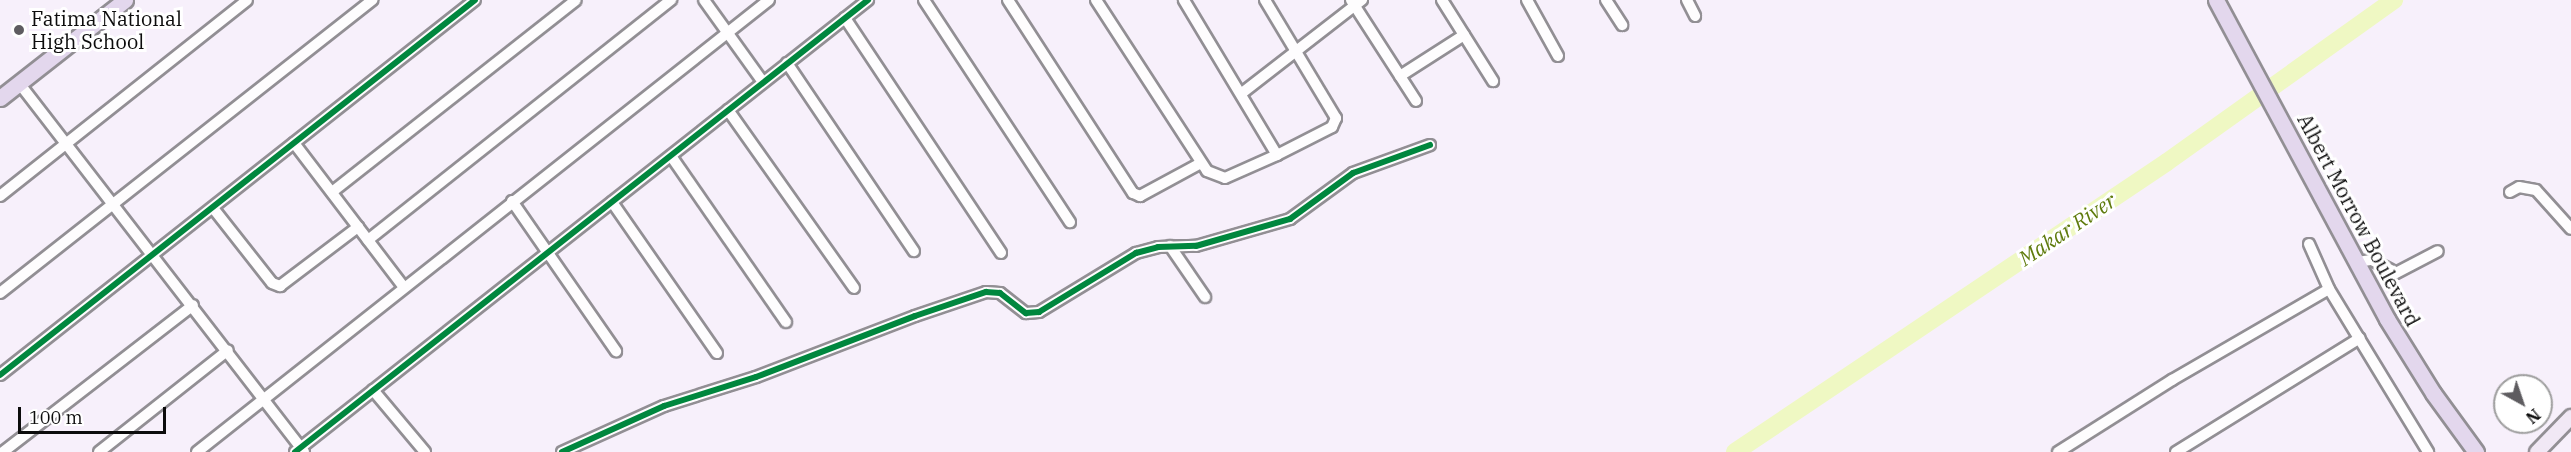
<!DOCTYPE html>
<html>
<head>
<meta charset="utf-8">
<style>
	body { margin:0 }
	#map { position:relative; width:2571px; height:452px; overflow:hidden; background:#f7f0fb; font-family:"IBM Plex Serif",serif }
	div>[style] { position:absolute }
	.river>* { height:18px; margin:-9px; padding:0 9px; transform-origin:9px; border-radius:9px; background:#eff8c3 }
	.roads { filter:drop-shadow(2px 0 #928f94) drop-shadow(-2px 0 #928f94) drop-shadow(0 2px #928f94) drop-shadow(0 -2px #928f94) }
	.street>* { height:10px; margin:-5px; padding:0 5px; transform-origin:5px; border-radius:5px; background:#fefdfe }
	.secondary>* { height:14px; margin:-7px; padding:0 7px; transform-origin:7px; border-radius:7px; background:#f1e8f5 }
	.primary>* { height:15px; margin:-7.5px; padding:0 7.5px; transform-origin:7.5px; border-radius:7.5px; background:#e3d7ed }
	.cycleway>* { height:6px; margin:-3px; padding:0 3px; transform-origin:3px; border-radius:3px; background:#00873e }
	.dots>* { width:16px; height:16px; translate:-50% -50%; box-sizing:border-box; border:3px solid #fff; border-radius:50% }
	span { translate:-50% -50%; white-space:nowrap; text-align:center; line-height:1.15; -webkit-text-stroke:6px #fff; paint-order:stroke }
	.poi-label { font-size:20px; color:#0c0c0c }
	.left { translate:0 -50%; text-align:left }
	.street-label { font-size:20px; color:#0c0c0c }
	.water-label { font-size:21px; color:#5f7b0d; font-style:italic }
	.north { position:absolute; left:2493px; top:374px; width:60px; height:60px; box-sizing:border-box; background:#fff; border:2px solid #9e9e9e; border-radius:50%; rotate:140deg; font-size:16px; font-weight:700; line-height:24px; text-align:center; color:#0c0c0c }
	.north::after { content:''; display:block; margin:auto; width:21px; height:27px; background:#5e5c60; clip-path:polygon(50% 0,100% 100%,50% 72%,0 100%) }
	.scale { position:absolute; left:18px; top:407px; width:148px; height:27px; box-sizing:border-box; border:3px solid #0c0c0c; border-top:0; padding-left:8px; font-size:18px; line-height:21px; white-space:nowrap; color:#0c0c0c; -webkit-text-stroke:4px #fff; paint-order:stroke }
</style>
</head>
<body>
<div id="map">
	<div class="river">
		<div style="left:1735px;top:452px;width:520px;rotate:-33.87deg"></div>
		<div style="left:2167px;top:162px;width:279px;rotate:-35.5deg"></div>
	</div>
	<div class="roads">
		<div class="street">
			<div style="left:704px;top:0;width:101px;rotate:54.3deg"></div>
			<div style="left:924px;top:0;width:266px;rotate:56.7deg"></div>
			<div style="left:1008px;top:0;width:230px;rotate:57.1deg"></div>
			<div style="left:1133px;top:193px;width:8px;rotate:23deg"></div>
			<div style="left:1140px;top:196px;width:69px;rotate:-28.4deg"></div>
			<div style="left:1096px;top:0;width:204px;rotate:57deg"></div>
			<div style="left:1207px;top:171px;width:19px;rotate:21deg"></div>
			<div style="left:1225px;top:178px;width:57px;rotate:-23.9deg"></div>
			<div style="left:1277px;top:155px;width:181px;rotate:-121deg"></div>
			<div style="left:1265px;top:0;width:138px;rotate:59deg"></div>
			<div style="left:1336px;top:118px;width:10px;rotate:114deg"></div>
			<div style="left:1332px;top:127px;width:62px;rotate:153deg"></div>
			<div style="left:1351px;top:0;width:120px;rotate:57.2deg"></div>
			<div style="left:1442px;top:0;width:96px;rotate:57.8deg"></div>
			<div style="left:1527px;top:0;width:64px;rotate:61deg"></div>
			<div style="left:1606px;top:0;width:30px;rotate:57deg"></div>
			<div style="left:1687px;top:0;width:18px;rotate:63deg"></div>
			<div style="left:845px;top:18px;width:282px;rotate:56.4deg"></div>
			<div style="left:787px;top:63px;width:227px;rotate:56deg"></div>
			<div style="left:1400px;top:76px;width:76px;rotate:-32.6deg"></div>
			<div style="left:19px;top:83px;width:466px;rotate:52.3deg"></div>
			<div style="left:1242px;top:93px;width:152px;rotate:-37.8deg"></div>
			<div style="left:728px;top:110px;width:218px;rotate:54.7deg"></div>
			<div style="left:294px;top:143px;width:180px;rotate:52.7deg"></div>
			<div style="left:671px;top:156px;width:202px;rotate:55.3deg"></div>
			<div style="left:332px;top:192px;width:310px;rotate:-38.2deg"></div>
			<div style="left:2510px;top:192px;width:10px;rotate:-29deg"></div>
			<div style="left:2519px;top:187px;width:17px;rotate:10deg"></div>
			<div style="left:2536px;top:190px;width:52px;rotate:48.1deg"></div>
			<div style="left:0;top:196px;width:315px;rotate:-38.4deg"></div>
			<div style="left:512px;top:201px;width:183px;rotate:55.3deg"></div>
			<div style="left:612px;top:202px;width:184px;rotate:55.2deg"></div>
			<div style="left:213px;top:208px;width:95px;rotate:51.8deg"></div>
			<div style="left:272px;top:283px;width:9px;rotate:21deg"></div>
			<div style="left:280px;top:286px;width:98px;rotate:-37.1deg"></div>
			<div style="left:368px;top:240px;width:387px;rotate:-38.4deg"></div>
			<div style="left:2309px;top:244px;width:49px;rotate:66deg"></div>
			<div style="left:2329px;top:289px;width:191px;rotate:58.7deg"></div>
			<div style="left:1170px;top:246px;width:62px;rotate:55.5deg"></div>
			<div style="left:2357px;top:262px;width:15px;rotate:-8deg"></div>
			<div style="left:2372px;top:260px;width:27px;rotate:28deg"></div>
			<div style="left:2396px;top:273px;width:47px;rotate:-27.6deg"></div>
			<div style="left:0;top:293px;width:474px;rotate:-38.2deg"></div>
			<div style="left:0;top:375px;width:605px;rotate:-38.29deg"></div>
			<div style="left:373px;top:390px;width:81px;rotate:50deg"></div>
			<div style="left:3px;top:452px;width:240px;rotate:-37.7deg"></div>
			<div style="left:99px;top:452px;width:164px;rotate:-38.3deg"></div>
			<div style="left:197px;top:452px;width:729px;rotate:-38.32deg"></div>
			<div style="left:295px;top:452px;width:730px;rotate:-38.27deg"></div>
			<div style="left:562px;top:452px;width:112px;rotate:-24.3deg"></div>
			<div style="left:664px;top:406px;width:96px;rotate:-17.5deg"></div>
			<div style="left:756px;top:377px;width:170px;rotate:-21deg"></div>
			<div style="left:915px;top:316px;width:75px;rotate:-18.7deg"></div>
			<div style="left:986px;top:292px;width:14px;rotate:4deg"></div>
			<div style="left:1000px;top:293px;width:33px;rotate:38deg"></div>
			<div style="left:1026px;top:313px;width:13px;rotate:-4deg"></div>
			<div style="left:1039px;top:312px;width:114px;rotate:-31.3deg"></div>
			<div style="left:1136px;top:253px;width:23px;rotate:-15deg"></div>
			<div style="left:1158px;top:247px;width:38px;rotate:-2deg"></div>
			<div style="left:1196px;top:246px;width:98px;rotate:-16deg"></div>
			<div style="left:1290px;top:219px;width:78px;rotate:-36.1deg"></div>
			<div style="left:1353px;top:173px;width:82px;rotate:-20deg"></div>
			<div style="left:2058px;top:452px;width:135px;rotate:-32.3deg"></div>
			<div style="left:2172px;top:380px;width:181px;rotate:-30.1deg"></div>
			<div style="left:2176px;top:452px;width:216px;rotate:-31.8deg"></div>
		</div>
		<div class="secondary">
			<div style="left:2537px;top:452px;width:49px;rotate:-45.8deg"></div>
		</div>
		<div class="primary">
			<div style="left:2216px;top:0;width:362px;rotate:61.8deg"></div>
			<div style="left:2387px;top:319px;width:87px;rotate:58.1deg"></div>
			<div style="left:2433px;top:393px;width:73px;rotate:53.9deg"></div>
			<div style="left:0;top:98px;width:159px;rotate:-38.1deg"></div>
		</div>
	</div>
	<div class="cycleway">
		<div style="left:0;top:375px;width:605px;rotate:-38.29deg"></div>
		<div style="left:295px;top:452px;width:730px;rotate:-38.27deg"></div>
		<div style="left:562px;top:452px;width:112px;rotate:-24.3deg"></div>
		<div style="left:664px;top:406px;width:96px;rotate:-17.5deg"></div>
		<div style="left:756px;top:377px;width:170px;rotate:-21deg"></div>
		<div style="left:915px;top:316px;width:75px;rotate:-18.7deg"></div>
		<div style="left:986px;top:292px;width:14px;rotate:4deg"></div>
		<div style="left:1000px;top:293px;width:33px;rotate:38deg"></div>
		<div style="left:1026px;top:313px;width:13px;rotate:-4deg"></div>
		<div style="left:1039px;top:312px;width:114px;rotate:-31.3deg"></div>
		<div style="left:1136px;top:253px;width:23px;rotate:-15deg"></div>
		<div style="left:1158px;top:247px;width:38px;rotate:-2deg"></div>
		<div style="left:1196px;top:246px;width:98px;rotate:-16deg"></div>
		<div style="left:1290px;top:219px;width:78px;rotate:-36.1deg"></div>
		<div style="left:1353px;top:173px;width:82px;rotate:-20deg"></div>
	</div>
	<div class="dots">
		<div style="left:19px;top:30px;background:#5e5c60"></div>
	</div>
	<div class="poi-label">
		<span class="left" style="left:31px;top:30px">Fatima National<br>High School</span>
	</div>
	<div class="street-label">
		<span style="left:2359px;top:220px;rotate:62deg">Albert Morrow Boulevard</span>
	</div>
	<div class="water-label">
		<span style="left:2067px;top:229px;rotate:-34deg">Makar River</span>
	</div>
	<div class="north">N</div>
	<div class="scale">100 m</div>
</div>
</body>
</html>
